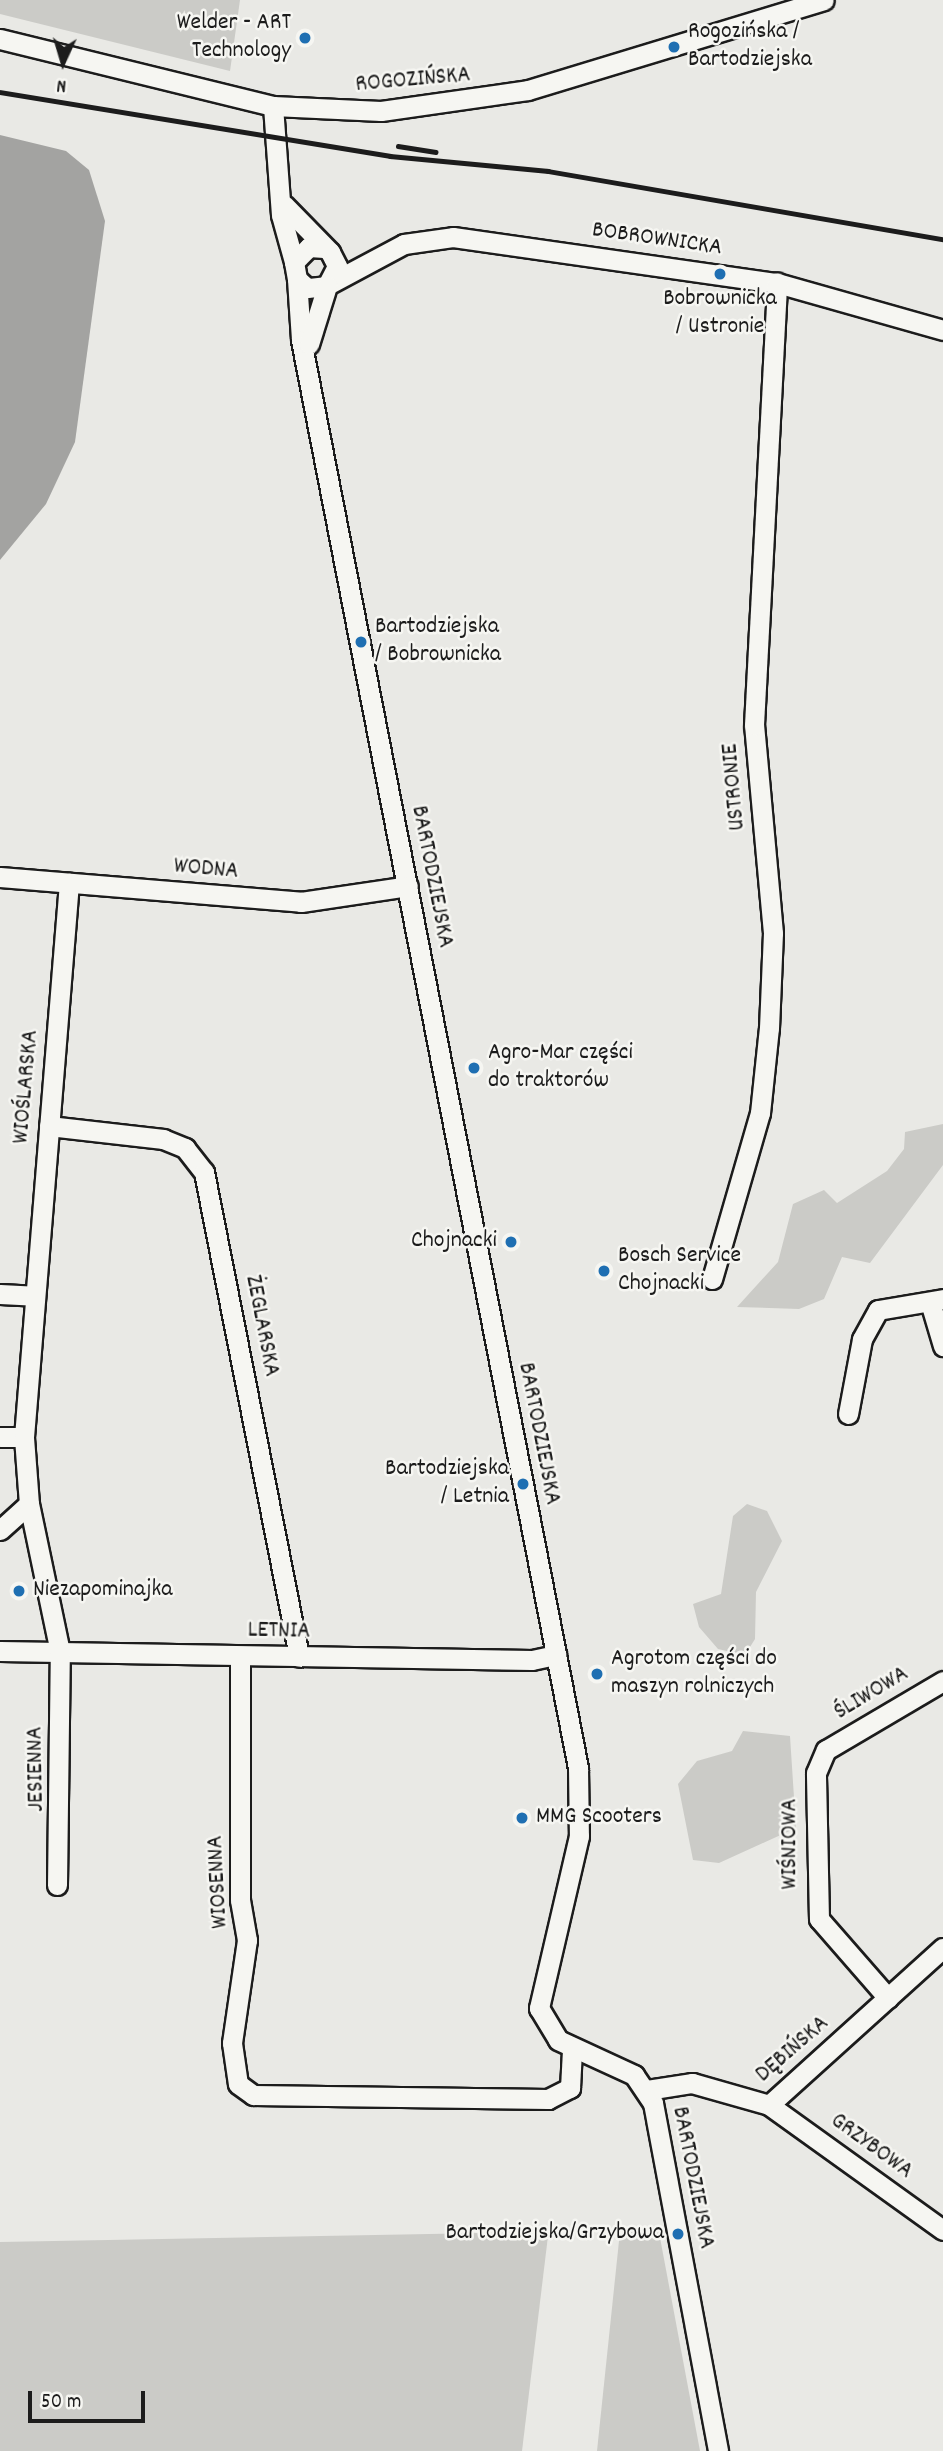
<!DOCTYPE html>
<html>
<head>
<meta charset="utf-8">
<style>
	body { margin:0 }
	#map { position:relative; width:943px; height:2451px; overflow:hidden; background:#e9e9e5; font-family:Dekko,sans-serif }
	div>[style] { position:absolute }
	.green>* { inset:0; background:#cbcbc7 }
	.water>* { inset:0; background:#a3a3a1 }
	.roads { filter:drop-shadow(2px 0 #1c1c1c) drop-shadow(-2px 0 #1c1c1c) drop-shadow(0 2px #1c1c1c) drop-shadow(0 -2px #1c1c1c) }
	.minor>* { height:19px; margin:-9.5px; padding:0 9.5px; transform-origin:9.5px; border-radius:9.5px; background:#f6f6f2 }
	.rail>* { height:4.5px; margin:-2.25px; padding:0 2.25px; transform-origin:2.25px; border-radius:2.25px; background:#1c1c1c }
	.dots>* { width:19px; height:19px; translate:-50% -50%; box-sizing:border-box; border:4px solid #f6f6f2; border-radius:50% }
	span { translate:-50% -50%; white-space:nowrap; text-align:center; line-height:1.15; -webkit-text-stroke:5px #f6f6f2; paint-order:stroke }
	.poi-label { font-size:24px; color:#1c1c1c }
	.right { translate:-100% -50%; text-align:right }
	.left { translate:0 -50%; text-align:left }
	.street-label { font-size:24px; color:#1c1c1c }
	.north { position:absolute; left:28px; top:28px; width:70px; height:70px; -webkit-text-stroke:5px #f6f6f2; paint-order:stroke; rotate:184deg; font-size:19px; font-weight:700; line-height:28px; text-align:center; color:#1c1c1c }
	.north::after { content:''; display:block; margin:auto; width:24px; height:32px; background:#1c1c1c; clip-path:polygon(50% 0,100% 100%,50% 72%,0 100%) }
	.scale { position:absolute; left:28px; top:2391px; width:117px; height:32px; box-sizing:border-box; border:4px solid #1c1c1c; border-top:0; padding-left:9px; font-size:21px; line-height:24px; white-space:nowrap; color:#1c1c1c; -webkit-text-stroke:5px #f6f6f2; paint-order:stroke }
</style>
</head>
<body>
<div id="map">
	<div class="green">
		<div style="clip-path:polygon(0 0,240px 0,230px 71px,0 14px)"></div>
		<div style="clip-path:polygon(943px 1124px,943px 1165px,870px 1263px,842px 1257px,824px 1299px,799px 1309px,737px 1307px,778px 1262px,793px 1204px,824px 1190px,837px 1203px,887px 1171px,904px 1149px,905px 1132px)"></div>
		<div style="clip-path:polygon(747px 1504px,767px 1511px,782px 1541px,756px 1592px,755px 1639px,745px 1655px,718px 1649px,699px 1627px,693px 1604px,721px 1594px,733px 1516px)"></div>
		<div style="clip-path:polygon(743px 1731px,790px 1736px,796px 1828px,719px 1863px,693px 1860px,678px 1784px,697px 1761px,732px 1751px)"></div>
		<div style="clip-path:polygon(658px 2227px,700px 2451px,597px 2451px,619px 2241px,628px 2231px)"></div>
		<div style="clip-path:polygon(530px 2232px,548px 2236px,522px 2451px,0 2451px,0 2242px)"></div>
	</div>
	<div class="water">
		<div style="clip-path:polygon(0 135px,66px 151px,89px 170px,105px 221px,75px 442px,46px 504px,0 560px)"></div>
	</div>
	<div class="roads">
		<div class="minor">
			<div style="left:0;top:39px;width:281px;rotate:13.8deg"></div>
			<div style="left:273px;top:106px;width:108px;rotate:2.7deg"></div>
			<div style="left:381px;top:111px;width:148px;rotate:-8.1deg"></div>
			<div style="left:528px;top:90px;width:309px;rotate:-16.9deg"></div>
			<div style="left:273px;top:106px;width:109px;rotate:85.8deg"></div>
			<div style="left:281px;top:215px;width:49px;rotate:74.5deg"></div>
			<div style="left:284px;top:205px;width:66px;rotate:45.6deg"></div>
			<div style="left:330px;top:252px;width:16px;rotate:63deg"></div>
			<div style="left:337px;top:266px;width:22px;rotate:117deg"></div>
			<div style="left:327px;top:286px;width:20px;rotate:174deg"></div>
			<div style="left:307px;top:288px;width:13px;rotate:-138deg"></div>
			<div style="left:297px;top:279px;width:17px;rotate:-100deg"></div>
			<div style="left:294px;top:262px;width:21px;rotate:-45deg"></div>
			<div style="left:309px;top:247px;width:15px;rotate:4deg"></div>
			<div style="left:297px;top:279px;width:61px;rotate:86.2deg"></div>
			<div style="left:301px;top:340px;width:1455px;rotate:79.02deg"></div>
			<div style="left:578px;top:1768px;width:68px;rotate:89.2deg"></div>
			<div style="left:579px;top:1836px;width:177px;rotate:103.1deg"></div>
			<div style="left:539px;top:2008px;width:37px;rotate:59deg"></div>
			<div style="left:558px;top:2040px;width:84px;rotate:24.7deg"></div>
			<div style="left:634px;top:2075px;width:34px;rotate:56deg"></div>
			<div style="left:653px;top:2103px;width:354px;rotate:79.4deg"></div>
			<div style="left:331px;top:283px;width:83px;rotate:-28.1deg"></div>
			<div style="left:404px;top:244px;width:49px;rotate:-8.1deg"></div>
			<div style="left:453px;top:237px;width:327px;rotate:8.1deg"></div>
			<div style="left:777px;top:283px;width:173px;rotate:15.8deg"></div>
			<div style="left:309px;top:344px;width:61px;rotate:-72.8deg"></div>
			<div style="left:0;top:877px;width:302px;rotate:4.7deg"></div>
			<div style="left:301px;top:902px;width:108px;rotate:-8.5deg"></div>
			<div style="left:49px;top:1126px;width:115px;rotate:6.5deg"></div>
			<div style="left:163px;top:1139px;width:24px;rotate:22deg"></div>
			<div style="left:185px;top:1148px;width:31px;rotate:52deg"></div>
			<div style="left:204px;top:1172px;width:494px;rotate:78.9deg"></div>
			<div style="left:712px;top:1279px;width:173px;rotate:-73.9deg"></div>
			<div style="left:760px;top:1113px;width:85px;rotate:-84deg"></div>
			<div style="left:769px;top:1028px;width:95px;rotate:-87.6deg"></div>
			<div style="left:773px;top:933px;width:209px;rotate:-95.2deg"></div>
			<div style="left:754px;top:725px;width:443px;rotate:-87deg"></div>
			<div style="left:0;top:1294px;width:34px;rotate:3deg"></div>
			<div style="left:930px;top:1302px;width:46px;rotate:73.5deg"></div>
			<div style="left:848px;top:1414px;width:76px;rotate:-79.4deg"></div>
			<div style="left:862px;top:1339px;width:33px;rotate:-61deg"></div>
			<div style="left:878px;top:1310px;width:66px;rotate:-9.6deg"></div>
			<div style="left:0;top:1437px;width:24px"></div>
			<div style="left:0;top:1530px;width:39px;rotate:-42deg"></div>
			<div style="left:0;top:1651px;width:532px;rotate:0.97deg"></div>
			<div style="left:532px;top:1660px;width:25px;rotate:-12deg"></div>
			<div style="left:240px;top:1656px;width:244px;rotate:90deg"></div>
			<div style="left:240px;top:1900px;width:41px;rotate:80.1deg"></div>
			<div style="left:247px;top:1940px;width:104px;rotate:98.3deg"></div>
			<div style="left:232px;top:2043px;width:41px;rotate:81.7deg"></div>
			<div style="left:238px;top:2084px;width:19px;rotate:36deg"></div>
			<div style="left:253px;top:2095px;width:295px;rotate:0.8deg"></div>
			<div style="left:548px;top:2099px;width:25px;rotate:-27deg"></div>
			<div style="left:570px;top:2088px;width:37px;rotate:-87deg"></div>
			<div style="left:57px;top:1885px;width:233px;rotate:-89.3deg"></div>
			<div style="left:60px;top:1652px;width:151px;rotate:-101.8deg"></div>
			<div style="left:29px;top:1504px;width:67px;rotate:-94.3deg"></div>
			<div style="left:24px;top:1437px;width:556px;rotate:-85.36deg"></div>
			<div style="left:888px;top:1998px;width:105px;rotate:-131.1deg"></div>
			<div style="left:819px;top:1919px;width:146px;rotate:-91.2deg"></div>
			<div style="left:816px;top:1773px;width:25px;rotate:-67deg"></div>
			<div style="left:826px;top:1750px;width:136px;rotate:-30.5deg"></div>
			<div style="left:647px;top:2090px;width:46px;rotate:-8.8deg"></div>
			<div style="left:692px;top:2083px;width:80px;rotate:15.9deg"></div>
			<div style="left:769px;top:2105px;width:214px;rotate:35.7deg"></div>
			<div style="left:769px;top:2105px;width:234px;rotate:-42.1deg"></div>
		</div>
	</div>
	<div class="rail">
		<div style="left:0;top:92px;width:395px;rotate:9.3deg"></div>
		<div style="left:390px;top:156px;width:159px;rotate:5.4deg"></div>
		<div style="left:548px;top:171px;width:401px;rotate:9.8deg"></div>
		<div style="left:398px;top:146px;width:38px;rotate:9deg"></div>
	</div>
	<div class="dots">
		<div style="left:305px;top:38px;background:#1f6fb2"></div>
		<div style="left:674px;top:47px;background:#1f6fb2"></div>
		<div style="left:720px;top:274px;background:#1f6fb2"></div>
		<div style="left:361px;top:642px;background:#1f6fb2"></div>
		<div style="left:474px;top:1068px;background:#1f6fb2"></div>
		<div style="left:511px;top:1242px;background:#1f6fb2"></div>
		<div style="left:604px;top:1271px;background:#1f6fb2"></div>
		<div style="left:523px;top:1484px;background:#1f6fb2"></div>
		<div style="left:19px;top:1591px;background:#1f6fb2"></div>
		<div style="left:597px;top:1674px;background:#1f6fb2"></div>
		<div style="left:522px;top:1818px;background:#1f6fb2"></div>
		<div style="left:678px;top:2234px;background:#1f6fb2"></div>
	</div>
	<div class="poi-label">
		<span class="right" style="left:291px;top:38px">Welder - ART<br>Technology</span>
		<span class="left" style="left:688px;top:47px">Rogozińska /<br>Bartodziejska</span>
		<span style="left:720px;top:314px">Bobrownicka<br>/ Ustronie</span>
		<span class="left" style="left:375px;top:642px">Bartodziejska<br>/ Bobrownicka</span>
		<span class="left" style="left:488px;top:1068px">Agro-Mar części<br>do traktorów</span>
		<span class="right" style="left:497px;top:1242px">Chojnacki</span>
		<span class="left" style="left:618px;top:1271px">Bosch Service<br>Chojnacki</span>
		<span class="right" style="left:509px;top:1484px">Bartodziejska<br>/ Letnia</span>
		<span class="left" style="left:33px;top:1591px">Niezapominajka</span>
		<span class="left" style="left:611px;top:1674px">Agrotom części do<br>maszyn rolniczych</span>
		<span class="left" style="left:536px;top:1818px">MMG Scooters</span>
		<span class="right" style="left:664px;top:2234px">Bartodziejska/Grzybowa</span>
	</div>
	<div class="street-label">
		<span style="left:413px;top:81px;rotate:-5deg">ROGOZIŃSKA</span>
		<span style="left:657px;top:240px;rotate:8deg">BOBROWNICKA</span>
		<span style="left:735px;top:787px;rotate:-95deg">USTRONIE</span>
		<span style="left:206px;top:870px;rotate:5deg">WODNA</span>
		<span style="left:431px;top:877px;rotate:79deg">BARTODZIEJSKA</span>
		<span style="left:27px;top:1087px;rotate:-85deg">WIOŚLARSKA</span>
		<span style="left:261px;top:1326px;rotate:79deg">ŻEGLARSKA</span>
		<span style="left:538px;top:1434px;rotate:79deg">BARTODZIEJSKA</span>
		<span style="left:279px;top:1632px;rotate:1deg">LETNIA</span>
		<span style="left:872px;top:1694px;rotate:-31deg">ŚLIWOWA</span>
		<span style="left:37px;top:1769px;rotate:-91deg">JESIENNA</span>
		<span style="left:791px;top:1844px;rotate:-90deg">WIŚNIOWA</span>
		<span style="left:219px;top:1882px;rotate:-93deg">WIOSENNA</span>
		<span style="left:793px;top:2050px;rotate:-41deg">DĘBIŃSKA</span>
		<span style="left:871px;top:2147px;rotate:36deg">GRZYBOWA</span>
		<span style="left:692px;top:2178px;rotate:79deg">BARTODZIEJSKA</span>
	</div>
	<div class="north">N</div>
	<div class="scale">50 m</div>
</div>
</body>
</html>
